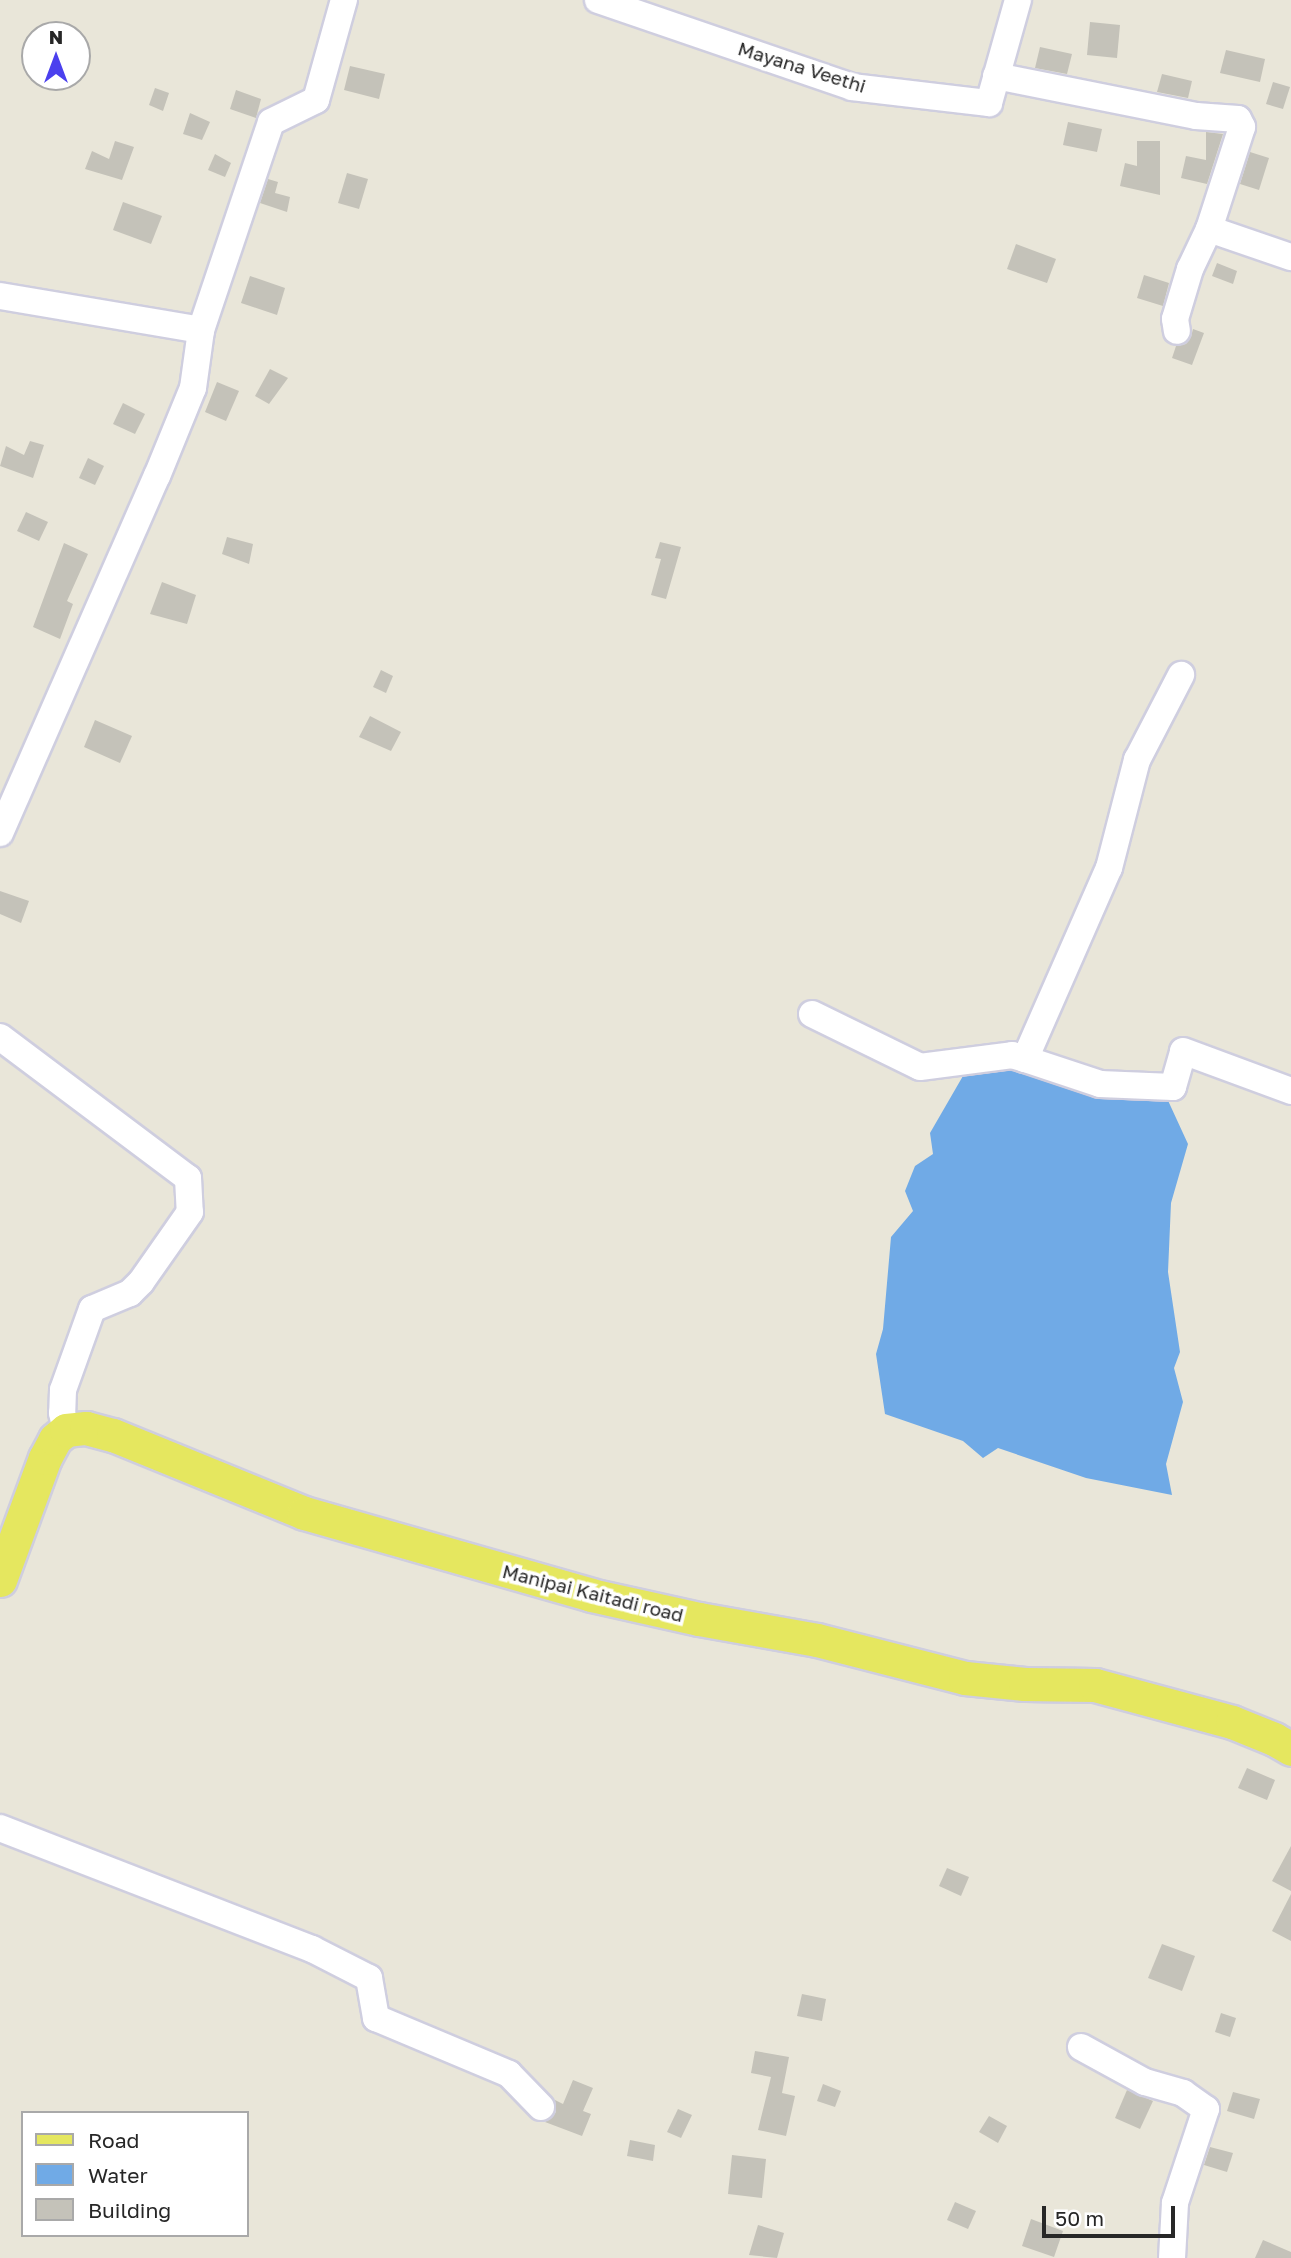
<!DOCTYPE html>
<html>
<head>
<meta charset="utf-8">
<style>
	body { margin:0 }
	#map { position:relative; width:1291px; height:2258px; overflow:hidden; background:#e9e6d9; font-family:"Golos Text",sans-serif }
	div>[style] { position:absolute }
	.water>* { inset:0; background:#70aae6 }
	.building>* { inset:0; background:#c4c2b9 }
	.roads { filter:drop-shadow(2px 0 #cfcedf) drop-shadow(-2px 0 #cfcedf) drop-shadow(0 2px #cfcedf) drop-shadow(0 -2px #cfcedf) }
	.minor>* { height:26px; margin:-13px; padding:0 13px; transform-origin:13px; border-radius:13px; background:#fff }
	.major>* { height:33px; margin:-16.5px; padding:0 16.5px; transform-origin:16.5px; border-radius:16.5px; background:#e5e75f }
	span { translate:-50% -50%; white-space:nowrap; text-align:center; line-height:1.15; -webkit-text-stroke:7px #fff; paint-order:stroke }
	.street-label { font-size:19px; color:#272727 }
	.legend { position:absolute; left:21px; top:2111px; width:228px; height:126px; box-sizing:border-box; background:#fff; border:2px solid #a9a9a9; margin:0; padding:9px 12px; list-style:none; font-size:21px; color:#272727 }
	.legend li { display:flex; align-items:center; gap:14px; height:35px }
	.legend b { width:35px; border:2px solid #a9a9a9 }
	.north { position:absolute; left:21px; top:21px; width:70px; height:70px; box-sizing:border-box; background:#fff; border:2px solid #a9a9a9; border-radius:50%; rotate:0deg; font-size:19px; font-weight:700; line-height:28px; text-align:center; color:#272727 }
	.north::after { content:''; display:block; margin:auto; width:24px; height:32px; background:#4b40ee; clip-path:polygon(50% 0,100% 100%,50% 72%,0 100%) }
	.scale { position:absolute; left:1042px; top:2206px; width:133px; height:32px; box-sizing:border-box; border:4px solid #272727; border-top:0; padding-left:9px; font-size:21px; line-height:24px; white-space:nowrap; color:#272727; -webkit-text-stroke:5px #fff; paint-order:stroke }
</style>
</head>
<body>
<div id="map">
	<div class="water">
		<div style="clip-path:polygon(1010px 1060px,1165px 1094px,1188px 1144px,1171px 1203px,1168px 1272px,1180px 1352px,1174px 1368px,1183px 1402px,1166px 1464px,1172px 1495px,1086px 1478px,998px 1448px,983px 1458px,963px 1441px,885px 1414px,876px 1354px,883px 1329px,891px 1237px,913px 1211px,905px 1191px,915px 1166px,933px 1154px,930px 1133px,967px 1069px)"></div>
	</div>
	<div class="building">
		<div style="clip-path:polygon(1090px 22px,1120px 25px,1117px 58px,1087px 55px)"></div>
		<div style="clip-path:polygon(1040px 47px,1072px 54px,1067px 74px,1035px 68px)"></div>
		<div style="clip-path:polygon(1226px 50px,1265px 59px,1260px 82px,1220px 73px)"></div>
		<div style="clip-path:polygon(350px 66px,385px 74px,379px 99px,344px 90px)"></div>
		<div style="clip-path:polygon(1162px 74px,1192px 81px,1188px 98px,1157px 92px)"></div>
		<div style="clip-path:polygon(1273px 82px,1290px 87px,1283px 109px,1266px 104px)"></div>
		<div style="clip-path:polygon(155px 88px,169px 93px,163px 111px,149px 105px)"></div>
		<div style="clip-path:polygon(236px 90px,261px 99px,256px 118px,230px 109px)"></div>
		<div style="clip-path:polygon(190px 113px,210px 122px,202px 140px,183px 134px)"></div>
		<div style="clip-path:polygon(1068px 122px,1102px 129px,1097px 152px,1063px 145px)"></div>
		<div style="clip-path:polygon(1206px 132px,1223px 134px,1207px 184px,1181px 178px,1186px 156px,1206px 160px)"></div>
		<div style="clip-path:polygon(115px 141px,134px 147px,122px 180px,85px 169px,92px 151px,109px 159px)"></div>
		<div style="clip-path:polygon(1137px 141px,1160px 141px,1160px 195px,1120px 186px,1125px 163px,1137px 166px)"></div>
		<div style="clip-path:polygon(1250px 152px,1269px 158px,1259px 190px,1240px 184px)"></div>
		<div style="clip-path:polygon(215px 154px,231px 163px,225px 177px,208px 170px)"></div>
		<div style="clip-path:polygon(347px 173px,368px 179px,359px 209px,338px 203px)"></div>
		<div style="clip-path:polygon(268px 179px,278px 182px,275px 193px,290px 197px,287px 212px,260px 203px)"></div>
		<div style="clip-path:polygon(123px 202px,162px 216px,151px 244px,113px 230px)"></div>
		<div style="clip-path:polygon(1016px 244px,1056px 259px,1047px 283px,1007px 269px)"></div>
		<div style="clip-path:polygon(1217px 263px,1237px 271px,1233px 284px,1212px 276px)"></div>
		<div style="clip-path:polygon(1144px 275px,1169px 283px,1163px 306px,1137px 298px)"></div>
		<div style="clip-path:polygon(250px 276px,285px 288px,277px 315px,241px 303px)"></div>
		<div style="clip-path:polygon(1193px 329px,1204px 333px,1192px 365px,1172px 358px,1176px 346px,1186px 344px,1191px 337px)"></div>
		<div style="clip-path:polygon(270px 369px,288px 378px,269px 404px,255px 396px)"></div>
		<div style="clip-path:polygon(217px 382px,239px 391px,226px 421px,205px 412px)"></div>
		<div style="clip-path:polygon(123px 403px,145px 414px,135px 434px,113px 424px)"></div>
		<div style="clip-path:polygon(30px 441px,44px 445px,33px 478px,0 466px,6px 446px,24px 455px)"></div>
		<div style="clip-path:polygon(88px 458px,104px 466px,95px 485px,79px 478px)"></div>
		<div style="clip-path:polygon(26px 512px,48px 522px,39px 541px,17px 531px)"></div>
		<div style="clip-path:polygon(227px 537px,253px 544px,249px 564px,222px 554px)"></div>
		<div style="clip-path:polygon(660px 542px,681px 547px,666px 599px,651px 595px,661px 559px,655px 558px)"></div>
		<div style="clip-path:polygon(64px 543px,88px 554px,67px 601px,73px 604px,60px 639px,33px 627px)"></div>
		<div style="clip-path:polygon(162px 582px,196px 595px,187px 624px,150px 614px)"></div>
		<div style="clip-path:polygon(381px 670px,393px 676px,386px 693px,373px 687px)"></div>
		<div style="clip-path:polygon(370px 716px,401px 732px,391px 751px,359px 737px)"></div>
		<div style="clip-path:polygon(95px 720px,132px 736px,120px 763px,84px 747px)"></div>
		<div style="clip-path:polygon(0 891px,29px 901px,21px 923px,0 914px)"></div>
		<div style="clip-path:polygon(1247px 1768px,1275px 1780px,1267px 1800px,1238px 1788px)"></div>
		<div style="clip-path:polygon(1291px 1846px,1291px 1891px,1272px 1881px)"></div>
		<div style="clip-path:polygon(947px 1868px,969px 1877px,961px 1896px,939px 1886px)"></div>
		<div style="clip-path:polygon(1291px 1894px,1291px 1941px,1272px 1931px)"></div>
		<div style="clip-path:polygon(1162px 1944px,1195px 1956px,1182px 1991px,1148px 1978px)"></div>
		<div style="clip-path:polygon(802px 1994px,826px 1999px,822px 2021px,797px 2016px)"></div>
		<div style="clip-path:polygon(1221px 2013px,1236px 2018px,1230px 2037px,1215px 2032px)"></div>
		<div style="clip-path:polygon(755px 2051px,789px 2057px,782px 2093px,795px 2096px,786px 2136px,758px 2130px,771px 2077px,751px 2073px)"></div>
		<div style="clip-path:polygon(573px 2080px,593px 2088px,583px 2111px,591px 2114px,582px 2136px,545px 2122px,556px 2112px,555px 2100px,563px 2104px)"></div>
		<div style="clip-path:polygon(823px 2084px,841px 2091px,835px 2107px,817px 2101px)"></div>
		<div style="clip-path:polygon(1127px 2090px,1153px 2101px,1140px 2129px,1115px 2118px)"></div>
		<div style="clip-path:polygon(1233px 2092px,1260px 2099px,1254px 2119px,1227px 2111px)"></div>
		<div style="clip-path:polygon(678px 2109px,692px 2115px,681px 2138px,667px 2132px)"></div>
		<div style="clip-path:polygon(989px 2116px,1007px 2126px,998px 2143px,979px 2132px)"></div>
		<div style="clip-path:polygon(630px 2140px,655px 2145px,653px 2161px,627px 2156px)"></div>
		<div style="clip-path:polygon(1210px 2147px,1233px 2153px,1227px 2172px,1204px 2165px)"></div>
		<div style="clip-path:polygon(732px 2155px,766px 2159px,762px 2198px,728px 2194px)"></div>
		<div style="clip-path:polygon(955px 2202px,976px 2211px,968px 2229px,947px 2220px)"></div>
		<div style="clip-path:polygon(1031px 2219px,1063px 2231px,1054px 2257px,1022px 2246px)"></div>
		<div style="clip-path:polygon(758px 2225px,784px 2233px,777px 2258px,749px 2255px)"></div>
		<div style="clip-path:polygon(1263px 2240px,1291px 2252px,1291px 2258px,1255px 2258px)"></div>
	</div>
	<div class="roads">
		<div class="minor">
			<div style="left:598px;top:0;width:268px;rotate:18.9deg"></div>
			<div style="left:852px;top:87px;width:138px;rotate:6.7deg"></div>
			<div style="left:989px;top:103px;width:107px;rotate:-74.3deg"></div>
			<div style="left:996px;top:76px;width:204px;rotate:11.3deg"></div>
			<div style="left:1196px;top:116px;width:42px;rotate:4.1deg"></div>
			<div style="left:1238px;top:119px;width:9px;rotate:63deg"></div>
			<div style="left:1242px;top:127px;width:107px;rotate:107.9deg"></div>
			<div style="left:1209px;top:229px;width:44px;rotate:115.4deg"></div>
			<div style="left:1190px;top:269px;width:52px;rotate:106.7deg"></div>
			<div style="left:1175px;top:319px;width:12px;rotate:81deg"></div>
			<div style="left:1209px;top:229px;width:87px;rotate:18.9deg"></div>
			<div style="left:0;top:296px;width:204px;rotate:9.6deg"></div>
			<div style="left:0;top:833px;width:390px;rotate:-66.3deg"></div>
			<div style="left:157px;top:476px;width:95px;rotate:-67.8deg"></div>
			<div style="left:193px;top:388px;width:59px;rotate:-82.1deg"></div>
			<div style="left:201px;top:330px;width:219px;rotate:-71.4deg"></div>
			<div style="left:271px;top:122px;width:50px;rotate:-26.1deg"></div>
			<div style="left:316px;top:100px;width:104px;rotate:-74.4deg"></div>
			<div style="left:812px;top:1014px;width:120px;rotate:26.1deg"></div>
			<div style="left:920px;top:1067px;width:93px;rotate:-7.4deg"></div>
			<div style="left:1012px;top:1055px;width:14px;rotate:17deg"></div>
			<div style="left:1025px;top:1059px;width:209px;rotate:-66.3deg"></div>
			<div style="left:1109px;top:868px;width:112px;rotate:-75.5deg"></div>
			<div style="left:1137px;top:760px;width:96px;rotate:-62.6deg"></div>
			<div style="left:0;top:1037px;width:235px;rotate:36.9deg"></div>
			<div style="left:188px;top:1178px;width:34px;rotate:87deg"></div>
			<div style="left:190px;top:1212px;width:85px;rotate:125deg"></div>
			<div style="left:141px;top:1282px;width:16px;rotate:135deg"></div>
			<div style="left:130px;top:1293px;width:41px;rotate:157.2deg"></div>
			<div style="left:92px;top:1309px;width:86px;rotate:109.7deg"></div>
			<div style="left:63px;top:1390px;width:23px;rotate:92deg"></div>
			<div style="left:62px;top:1413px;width:17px;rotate:77deg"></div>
			<div style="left:1025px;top:1059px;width:79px;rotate:18.4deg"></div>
			<div style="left:1100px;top:1084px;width:73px;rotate:2.4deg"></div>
			<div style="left:1173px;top:1087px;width:37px;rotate:-74deg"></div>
			<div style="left:1183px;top:1051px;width:115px;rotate:20.3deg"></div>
			<div style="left:0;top:1828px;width:335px;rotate:21.2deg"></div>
			<div style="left:312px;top:1949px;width:64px;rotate:27deg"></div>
			<div style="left:369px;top:1978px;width:41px;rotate:80.1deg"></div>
			<div style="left:376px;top:2018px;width:144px;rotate:22.8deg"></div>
			<div style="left:509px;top:2074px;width:46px;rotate:45.9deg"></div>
			<div style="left:1081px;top:2047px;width:73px;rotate:28.7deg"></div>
			<div style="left:1145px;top:2082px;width:40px;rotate:16deg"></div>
			<div style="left:1183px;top:2093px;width:28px;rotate:35deg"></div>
			<div style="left:1206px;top:2109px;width:99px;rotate:108.3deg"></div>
			<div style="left:1175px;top:2203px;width:55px;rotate:93.1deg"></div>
		</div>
		<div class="major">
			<div style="left:0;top:1580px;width:130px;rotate:-69.8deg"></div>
			<div style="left:45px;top:1458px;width:21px;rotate:-62deg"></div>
			<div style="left:55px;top:1439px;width:14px;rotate:-39deg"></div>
			<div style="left:66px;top:1430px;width:20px;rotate:-6deg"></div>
			<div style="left:86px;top:1428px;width:28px;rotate:15deg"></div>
			<div style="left:113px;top:1435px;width:206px;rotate:22.2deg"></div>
			<div style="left:304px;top:1513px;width:298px;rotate:15.9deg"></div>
			<div style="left:591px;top:1595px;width:111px;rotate:12.5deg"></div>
			<div style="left:699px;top:1619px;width:120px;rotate:10.1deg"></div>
			<div style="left:817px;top:1640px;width:153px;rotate:14.4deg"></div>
			<div style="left:965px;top:1678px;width:60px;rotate:5.7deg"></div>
			<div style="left:1025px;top:1684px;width:70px;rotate:0.8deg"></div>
			<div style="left:1095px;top:1685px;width:142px;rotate:15.1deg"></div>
			<div style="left:1232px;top:1722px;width:45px;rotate:22deg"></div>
			<div style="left:1274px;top:1739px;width:20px;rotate:30deg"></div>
		</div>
	</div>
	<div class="street-label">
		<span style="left:802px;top:67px;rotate:17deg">Mayana Veethi</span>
		<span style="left:593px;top:1593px;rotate:14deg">Manipai Kaitadi road</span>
	</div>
	<ul class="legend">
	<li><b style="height:9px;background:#e5e75f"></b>Road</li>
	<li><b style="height:19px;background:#70aae6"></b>Water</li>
	<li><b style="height:19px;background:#c4c2b9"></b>Building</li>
	</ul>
	<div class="north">N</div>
	<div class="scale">50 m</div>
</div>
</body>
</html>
